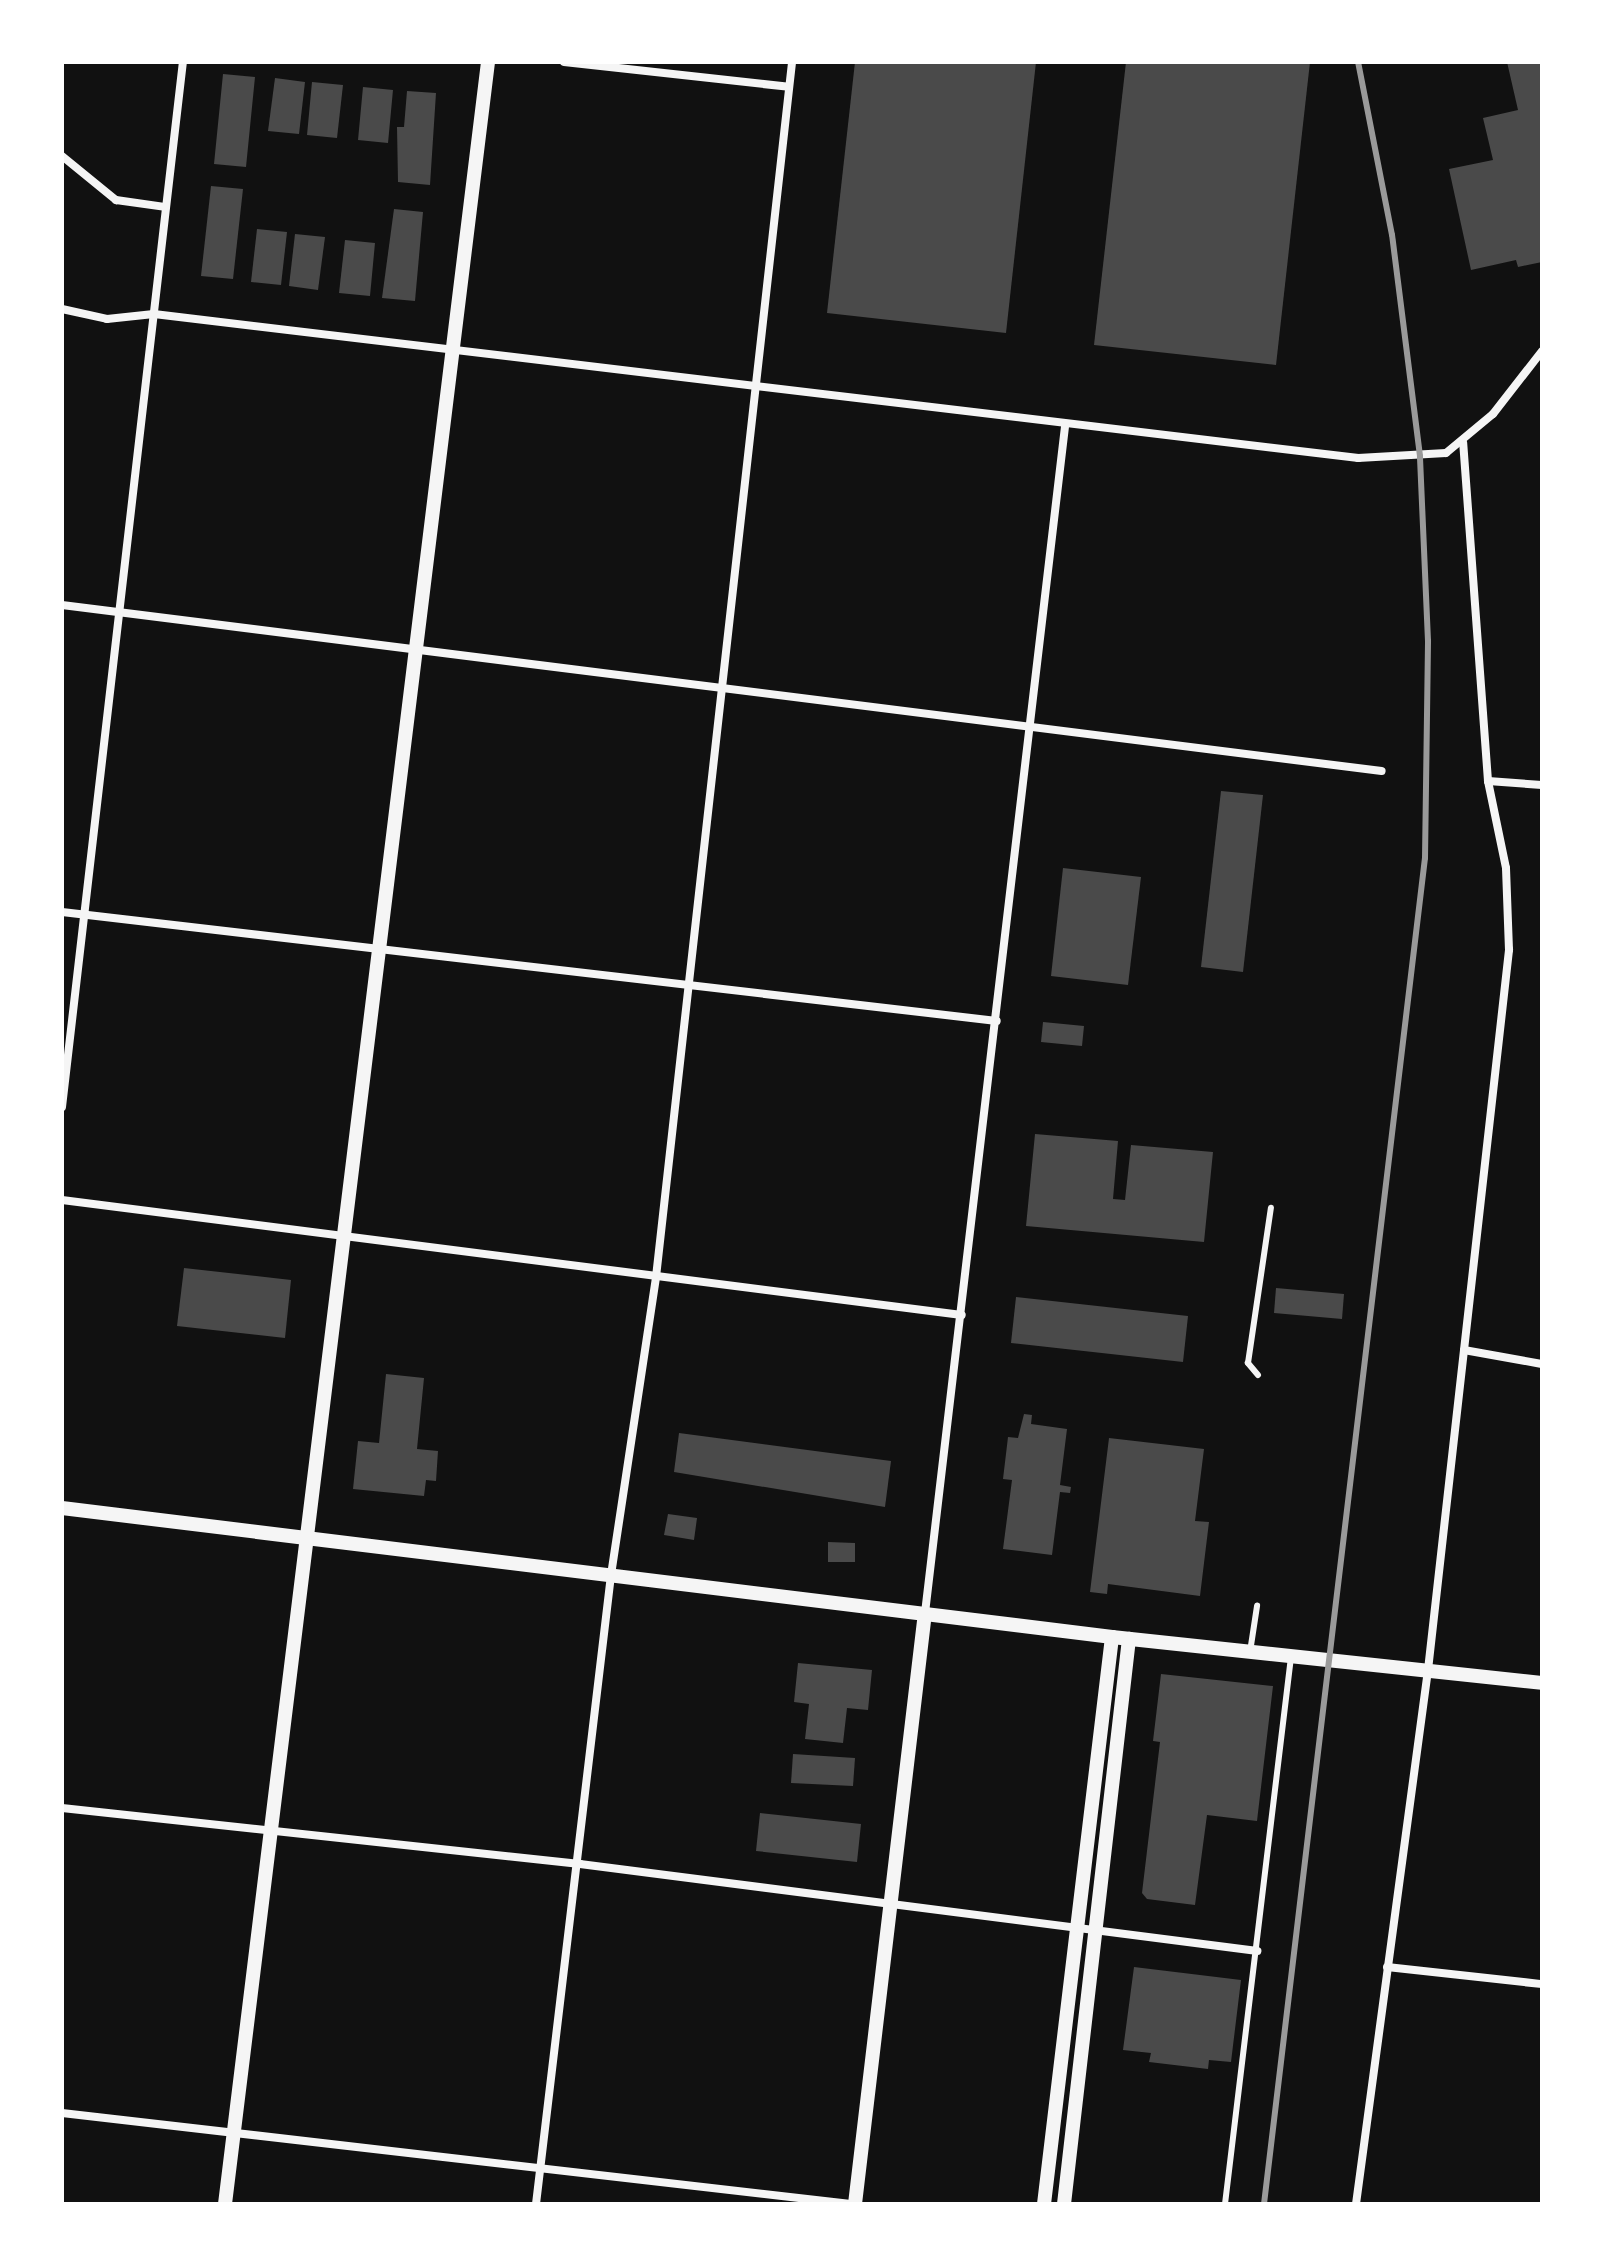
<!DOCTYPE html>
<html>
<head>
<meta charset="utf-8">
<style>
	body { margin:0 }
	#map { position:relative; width:1604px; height:2266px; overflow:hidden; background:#111; font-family:Spectral,serif }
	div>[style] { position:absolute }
	.building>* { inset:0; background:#4a4a4a }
	.service>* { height:6px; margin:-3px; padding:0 3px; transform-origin:3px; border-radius:3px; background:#f5f5f5 }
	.minor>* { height:8px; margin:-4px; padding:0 4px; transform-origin:4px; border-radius:4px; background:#f5f5f5 }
	.tertiary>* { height:14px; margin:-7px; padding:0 7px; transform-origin:7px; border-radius:7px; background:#f5f5f5 }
	.rail>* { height:6px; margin:-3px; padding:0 3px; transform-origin:3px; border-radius:3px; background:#9a9a9a }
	span { translate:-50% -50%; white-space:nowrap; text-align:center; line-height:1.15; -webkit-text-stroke:6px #fff; paint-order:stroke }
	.frame { position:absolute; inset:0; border:64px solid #fff; pointer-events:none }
</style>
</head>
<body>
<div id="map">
	<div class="building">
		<div style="clip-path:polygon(855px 62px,1036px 62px,1006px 333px,827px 313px)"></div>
		<div style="clip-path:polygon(1126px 62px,1310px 62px,1276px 365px,1094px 345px)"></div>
		<div style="clip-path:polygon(1507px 62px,1542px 62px,1542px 262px,1518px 267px,1516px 260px,1471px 270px,1449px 169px,1493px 160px,1483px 118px,1518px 110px)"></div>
		<div style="clip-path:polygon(223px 74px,255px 77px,246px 167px,214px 164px)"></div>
		<div style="clip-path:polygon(275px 78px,305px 82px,299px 134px,268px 131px)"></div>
		<div style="clip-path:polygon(312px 82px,343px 85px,337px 138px,307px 135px)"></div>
		<div style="clip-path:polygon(363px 87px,393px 90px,388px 143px,358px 140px)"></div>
		<div style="clip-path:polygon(407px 91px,436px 93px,430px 185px,398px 182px,397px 127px,404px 127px)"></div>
		<div style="clip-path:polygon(211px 186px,243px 189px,233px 279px,201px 276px)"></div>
		<div style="clip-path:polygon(394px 209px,423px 212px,415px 301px,382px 298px)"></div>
		<div style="clip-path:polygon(257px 229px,287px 232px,281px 285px,251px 282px)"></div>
		<div style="clip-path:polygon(295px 234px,325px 237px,318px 290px,289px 286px)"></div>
		<div style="clip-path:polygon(345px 240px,375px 243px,370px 296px,339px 293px)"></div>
		<div style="clip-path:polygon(1221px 791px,1263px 795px,1243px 972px,1201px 967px)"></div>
		<div style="clip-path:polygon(1063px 868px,1141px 877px,1128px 985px,1051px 976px)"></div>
		<div style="clip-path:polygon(1043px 1022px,1084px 1026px,1082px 1046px,1041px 1042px)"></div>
		<div style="clip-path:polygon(1035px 1134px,1118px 1141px,1113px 1199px,1125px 1200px,1131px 1145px,1213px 1152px,1204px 1242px,1026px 1226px)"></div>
		<div style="clip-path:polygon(184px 1268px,291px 1280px,285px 1338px,177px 1326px)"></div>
		<div style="clip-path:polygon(1276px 1288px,1344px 1294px,1342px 1319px,1274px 1313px)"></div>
		<div style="clip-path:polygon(1016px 1297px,1188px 1316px,1183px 1362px,1011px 1343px)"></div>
		<div style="clip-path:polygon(386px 1374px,424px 1378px,417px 1449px,438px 1451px,436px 1481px,426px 1480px,424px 1496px,353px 1489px,358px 1441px,379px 1443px)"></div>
		<div style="clip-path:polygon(1024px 1414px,1032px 1415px,1031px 1424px,1067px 1429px,1060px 1485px,1071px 1487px,1070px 1493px,1060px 1492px,1052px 1555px,1003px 1549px,1012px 1480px,1003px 1479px,1008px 1437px,1018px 1438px)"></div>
		<div style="clip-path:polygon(679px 1433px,891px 1461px,885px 1507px,674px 1472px)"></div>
		<div style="clip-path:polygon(1109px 1438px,1204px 1449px,1195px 1521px,1209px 1522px,1200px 1596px,1108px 1584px,1107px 1594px,1090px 1592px)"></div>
		<div style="clip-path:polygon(668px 1514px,697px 1518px,694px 1540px,664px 1535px)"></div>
		<div style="clip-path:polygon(828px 1542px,855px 1543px,855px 1562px,828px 1562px)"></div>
		<div style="clip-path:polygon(798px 1663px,872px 1670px,868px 1710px,847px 1708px,843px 1743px,805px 1739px,809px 1704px,794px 1702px)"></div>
		<div style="clip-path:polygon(1161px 1674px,1273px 1686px,1257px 1821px,1207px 1815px,1195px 1905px,1147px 1899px,1142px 1893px,1160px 1742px,1153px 1741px)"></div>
		<div style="clip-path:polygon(793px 1754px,855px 1758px,853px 1786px,791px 1783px)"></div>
		<div style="clip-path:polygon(760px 1813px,861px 1824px,857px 1862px,756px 1851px)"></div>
		<div style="clip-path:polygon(1134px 1967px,1241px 1980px,1231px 2062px,1209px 2060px,1208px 2069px,1149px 2062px,1151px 2053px,1123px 2050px)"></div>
	</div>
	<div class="service">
		<div style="left:1258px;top:1375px;width:16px;rotate:-130deg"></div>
		<div style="left:1248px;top:1363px;width:157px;rotate:-81.6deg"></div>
		<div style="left:1250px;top:1652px;width:47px;rotate:-81.3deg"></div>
		<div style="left:1225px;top:2204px;width:551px;rotate:-83.12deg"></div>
	</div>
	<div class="minor">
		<div style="left:564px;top:62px;width:226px;rotate:6.3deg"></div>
		<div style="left:62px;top:156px;width:70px;rotate:39.2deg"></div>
		<div style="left:116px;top:200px;width:49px;rotate:8.1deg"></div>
		<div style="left:62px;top:309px;width:46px;rotate:12.5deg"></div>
		<div style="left:107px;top:319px;width:47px;rotate:-6.1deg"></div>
		<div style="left:154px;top:314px;width:1213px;rotate:6.82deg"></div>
		<div style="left:1358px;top:458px;width:88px;rotate:-3.3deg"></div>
		<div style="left:1446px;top:453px;width:61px;rotate:-39.7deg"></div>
		<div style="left:1493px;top:414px;width:80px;rotate:-52.1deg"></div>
		<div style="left:62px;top:605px;width:1330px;rotate:7.17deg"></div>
		<div style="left:1488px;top:781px;width:54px;rotate:4.2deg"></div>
		<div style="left:62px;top:912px;width:941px;rotate:6.65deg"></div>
		<div style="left:62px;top:1107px;width:1052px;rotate:-83.4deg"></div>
		<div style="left:62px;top:1200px;width:907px;rotate:7.28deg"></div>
		<div style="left:1464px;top:1350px;width:79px;rotate:10.2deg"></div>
		<div style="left:925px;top:1613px;width:1195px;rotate:-83.27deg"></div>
		<div style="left:62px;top:1808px;width:521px;rotate:6.17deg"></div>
		<div style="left:580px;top:1864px;width:683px;rotate:7.32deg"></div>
		<div style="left:1387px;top:1967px;width:156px;rotate:6.3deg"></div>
		<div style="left:62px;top:2113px;width:794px;rotate:6.58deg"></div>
		<div style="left:536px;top:2204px;width:633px;rotate:-83.2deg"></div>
		<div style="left:611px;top:1575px;width:301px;rotate:-81.4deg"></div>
		<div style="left:656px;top:1277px;width:1223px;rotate:-83.61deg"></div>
		<div style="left:1356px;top:2204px;width:539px;rotate:-82.32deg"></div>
		<div style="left:1428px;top:1670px;width:725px;rotate:-83.58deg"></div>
		<div style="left:1509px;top:950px;width:82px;rotate:-92.1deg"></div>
		<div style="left:1506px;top:868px;width:89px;rotate:-101.7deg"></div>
		<div style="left:1488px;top:781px;width:339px;rotate:-94.2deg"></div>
	</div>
	<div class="tertiary">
		<div style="left:62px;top:1508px;width:1058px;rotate:7deg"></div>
		<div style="left:1112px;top:1637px;width:432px;rotate:6.1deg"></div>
		<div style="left:225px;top:2204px;width:2158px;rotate:-83deg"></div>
		<div style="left:855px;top:2204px;width:595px;rotate:-83.25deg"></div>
		<div style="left:1044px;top:2204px;width:571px;rotate:-83.16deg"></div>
		<div style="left:1064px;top:2204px;width:569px;rotate:-83.44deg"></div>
	</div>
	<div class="rail">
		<div style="left:1264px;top:2204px;width:1356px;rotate:-83.18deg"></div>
		<div style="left:1425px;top:858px;width:217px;rotate:-89.2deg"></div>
		<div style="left:1428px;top:641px;width:185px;rotate:-92.5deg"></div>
		<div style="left:1420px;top:456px;width:223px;rotate:-97.2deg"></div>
		<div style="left:1392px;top:235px;width:176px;rotate:-101.1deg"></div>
	</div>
	<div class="frame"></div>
</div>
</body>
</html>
